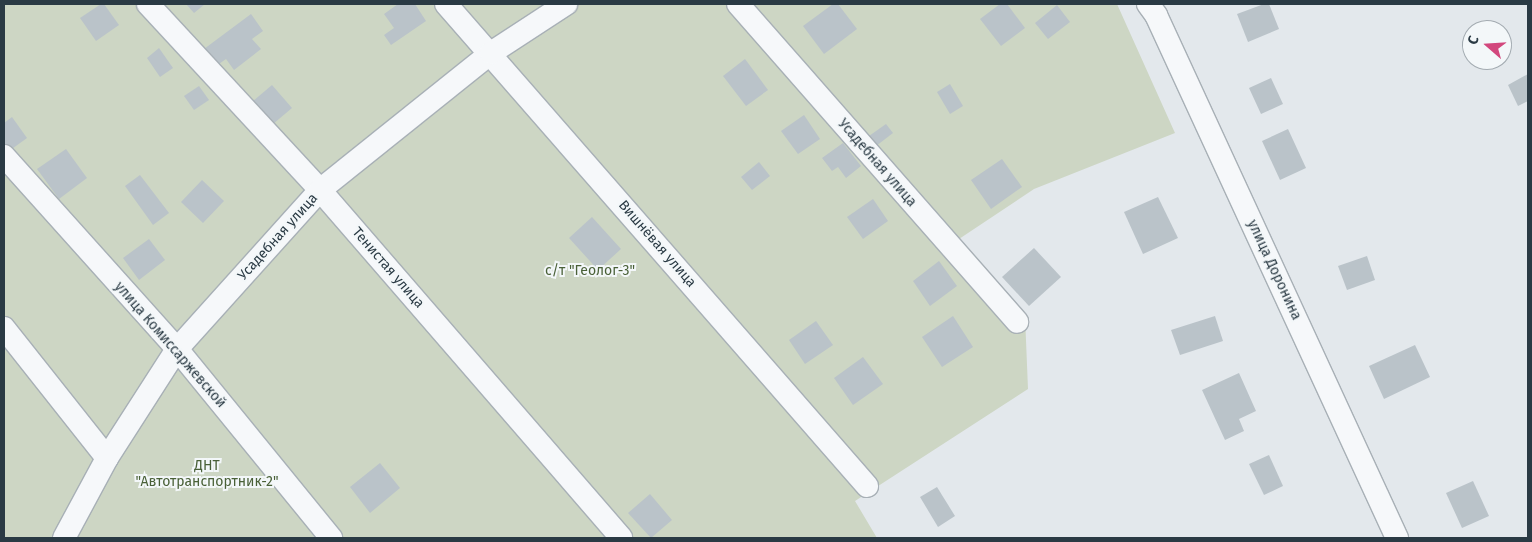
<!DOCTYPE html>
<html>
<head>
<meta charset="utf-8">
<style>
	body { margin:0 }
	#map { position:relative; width:1532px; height:542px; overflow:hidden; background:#e3e8ec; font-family:"Fira Sans",sans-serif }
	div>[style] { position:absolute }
	.green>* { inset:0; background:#cdd6c4 }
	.building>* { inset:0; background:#bac3c9 }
	.roads { filter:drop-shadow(1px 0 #a8b0b6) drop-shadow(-1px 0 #a8b0b6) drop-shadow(0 1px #a8b0b6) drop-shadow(0 -1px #a8b0b6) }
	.minor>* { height:22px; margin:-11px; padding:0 11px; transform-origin:11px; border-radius:11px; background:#f6f8fa }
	span { translate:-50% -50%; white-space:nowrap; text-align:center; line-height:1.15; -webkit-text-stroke:4px #f3f7f9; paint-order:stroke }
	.street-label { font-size:14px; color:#2a3a44 }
	.park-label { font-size:14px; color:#496037 }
	.frame { position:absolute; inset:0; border:5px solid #2a3a44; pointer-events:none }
	.north { position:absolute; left:1462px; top:20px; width:50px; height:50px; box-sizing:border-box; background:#f3f7f9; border:1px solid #a3abb1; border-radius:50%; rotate:289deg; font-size:14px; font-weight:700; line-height:20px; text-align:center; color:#2a3a44 }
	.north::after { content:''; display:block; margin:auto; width:18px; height:22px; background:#d2477d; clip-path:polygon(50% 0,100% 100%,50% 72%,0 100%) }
</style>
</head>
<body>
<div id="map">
	<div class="green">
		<div style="clip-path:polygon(4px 4px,1117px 4px,1175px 133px,1034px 189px,959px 239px,1025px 316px,1028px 389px,855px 501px,877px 538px,4px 538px)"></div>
	</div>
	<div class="building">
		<div style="clip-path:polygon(101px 4px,104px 4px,119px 25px,96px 41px,80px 18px)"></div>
		<div style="clip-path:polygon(186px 4px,205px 4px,194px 13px)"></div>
		<div style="clip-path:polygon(398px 4px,415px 4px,426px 21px,391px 45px,384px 35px,394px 28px,384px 14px)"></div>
		<div style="clip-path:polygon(833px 4px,838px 4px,857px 29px,824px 54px,803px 26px)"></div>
		<div style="clip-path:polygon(1000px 4px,1007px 4px,1025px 28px,1001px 46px,980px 19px)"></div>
		<div style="clip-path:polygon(1264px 4px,1269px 4px,1279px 29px,1248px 42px,1237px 14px)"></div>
		<div style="clip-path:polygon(1057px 5px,1070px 22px,1048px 39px,1035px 23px)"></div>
		<div style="clip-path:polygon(251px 14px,263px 31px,252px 39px,261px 49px,234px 70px,226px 59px,216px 66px,204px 49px)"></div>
		<div style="clip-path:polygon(159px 48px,173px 68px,160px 77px,147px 58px)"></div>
		<div style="clip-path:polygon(745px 59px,768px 90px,746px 106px,723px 76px)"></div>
		<div style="clip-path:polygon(1528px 74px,1528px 101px,1518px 106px,1508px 85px)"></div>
		<div style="clip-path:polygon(1271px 78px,1283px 104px,1261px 114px,1249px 88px)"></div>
		<div style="clip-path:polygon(950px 84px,963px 106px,950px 114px,937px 92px)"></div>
		<div style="clip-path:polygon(272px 85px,292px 108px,273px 124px,253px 101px)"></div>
		<div style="clip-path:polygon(199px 86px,209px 100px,194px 110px,184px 96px)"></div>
		<div style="clip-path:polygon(804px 115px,820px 139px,798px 154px,781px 131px)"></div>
		<div style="clip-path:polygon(12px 117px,27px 138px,9px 151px,4px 144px,4px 123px)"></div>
		<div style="clip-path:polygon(886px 124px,893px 133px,876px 146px,869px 136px)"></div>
		<div style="clip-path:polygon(1288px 129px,1306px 168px,1280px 180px,1262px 141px)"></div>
		<div style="clip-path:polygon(843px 143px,861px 166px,846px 178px,838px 167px,832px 171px,822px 158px)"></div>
		<div style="clip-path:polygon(66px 149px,87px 178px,59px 199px,37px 169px)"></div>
		<div style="clip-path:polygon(1002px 159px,1022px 187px,991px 209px,971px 180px)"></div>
		<div style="clip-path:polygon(759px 162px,770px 176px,752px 190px,741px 177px)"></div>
		<div style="clip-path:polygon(140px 175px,169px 213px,153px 225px,125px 186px)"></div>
		<div style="clip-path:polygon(202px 180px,224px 201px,203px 223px,181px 202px)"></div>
		<div style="clip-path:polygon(1158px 197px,1178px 238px,1143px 254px,1124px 212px)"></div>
		<div style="clip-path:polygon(873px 199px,888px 221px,863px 239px,847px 217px)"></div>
		<div style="clip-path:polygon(592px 217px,621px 249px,598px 270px,569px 238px)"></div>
		<div style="clip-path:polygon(149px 239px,165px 260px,139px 280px,123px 258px)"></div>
		<div style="clip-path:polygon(1034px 248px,1061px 277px,1029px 306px,1002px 277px)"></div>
		<div style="clip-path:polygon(1367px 256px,1375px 280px,1347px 290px,1338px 266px)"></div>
		<div style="clip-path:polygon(939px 261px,957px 286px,930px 306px,913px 281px)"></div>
		<div style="clip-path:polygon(953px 316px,973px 347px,942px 367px,922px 337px)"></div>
		<div style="clip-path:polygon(1215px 316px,1223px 341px,1180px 355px,1171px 330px)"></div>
		<div style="clip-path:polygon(816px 321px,833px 345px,805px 364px,789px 340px)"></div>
		<div style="clip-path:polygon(1415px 345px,1430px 377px,1384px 399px,1369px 366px)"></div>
		<div style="clip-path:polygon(863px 357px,883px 384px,853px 405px,834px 378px)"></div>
		<div style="clip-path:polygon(1239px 373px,1256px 411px,1239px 419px,1244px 431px,1225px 440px,1202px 390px)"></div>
		<div style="clip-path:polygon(1269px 455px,1283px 486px,1264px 495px,1249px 464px)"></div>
		<div style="clip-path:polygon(380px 463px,400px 488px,370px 513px,350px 487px)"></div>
		<div style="clip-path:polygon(1473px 481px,1489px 516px,1462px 528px,1446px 493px)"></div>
		<div style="clip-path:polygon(937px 487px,955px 516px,938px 527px,920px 497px)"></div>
		<div style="clip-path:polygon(650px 494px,672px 520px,651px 538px,628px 513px)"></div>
	</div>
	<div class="roads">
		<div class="minor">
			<div style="left:148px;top:4px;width:253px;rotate:47.2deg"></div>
			<div style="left:320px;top:190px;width:460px;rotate:49.1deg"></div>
			<div style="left:446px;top:4px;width:640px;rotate:48.86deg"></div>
			<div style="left:738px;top:4px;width:423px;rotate:48.7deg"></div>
			<div style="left:1148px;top:4px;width:14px;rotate:54deg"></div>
			<div style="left:1156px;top:15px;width:576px;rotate:65.26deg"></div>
			<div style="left:4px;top:156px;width:259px;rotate:48.1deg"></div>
			<div style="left:177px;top:349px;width:244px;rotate:50.8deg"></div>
			<div style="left:4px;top:328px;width:166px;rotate:51.6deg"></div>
			<div style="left:64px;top:538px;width:91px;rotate:-61.7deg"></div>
			<div style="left:107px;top:458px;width:130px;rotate:-57.3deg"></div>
			<div style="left:177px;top:349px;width:214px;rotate:-48deg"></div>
			<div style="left:320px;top:190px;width:219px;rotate:-38.7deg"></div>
			<div style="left:491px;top:53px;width:90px;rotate:-33.2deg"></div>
		</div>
	</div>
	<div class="street-label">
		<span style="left:877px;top:163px;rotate:49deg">Усадебная улица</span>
		<span style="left:278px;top:237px;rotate:-48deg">Усадебная улица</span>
		<span style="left:657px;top:244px;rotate:49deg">Вишнёвая улица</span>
		<span style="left:388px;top:268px;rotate:49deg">Тенистая улица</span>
		<span style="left:1274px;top:270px;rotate:65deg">улица Доронина</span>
		<span style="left:170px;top:345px;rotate:49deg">улица Комиссаржевской</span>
	</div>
	<div class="park-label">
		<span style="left:590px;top:271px">с/т "Геолог-3"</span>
		<span style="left:207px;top:474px">ДНТ<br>"Автотранспортник-2"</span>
	</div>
	<div class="frame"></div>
	<div class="north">С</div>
</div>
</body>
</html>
